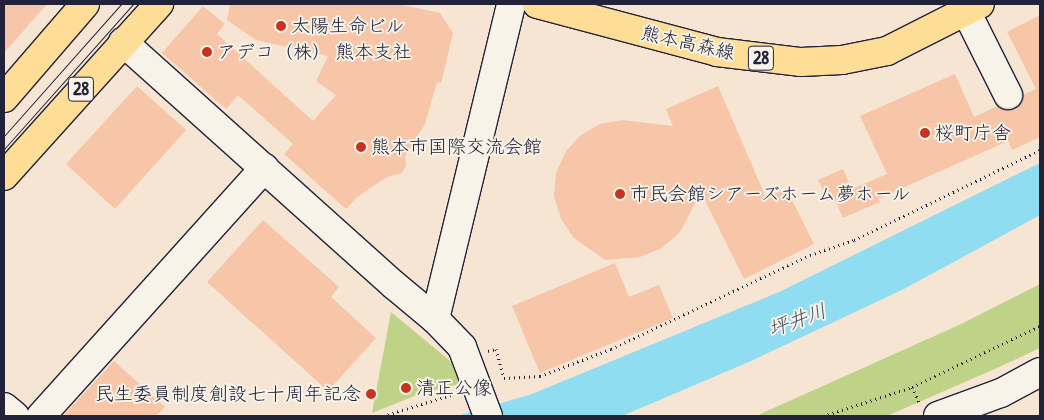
<!DOCTYPE html>
<html>
<head>
<meta charset="utf-8">
<style>
	body { margin:0 }
	#map { position:relative; width:1044px; height:420px; overflow:hidden; background:#f7e5d4; font-family:"Patrick Hand","Klee One",sans-serif }
	div>[style] { position:absolute }
	.green>* { inset:0; background:#bfd388 }
	.water>* { inset:0; background:#90dcf0 }
	.building>* { inset:0; background:#f7c5a7 }
	.path>* { height:3px; margin-top:-1.5px; transform-origin:0; background:repeating-linear-gradient(90deg,#22223b 0 1px,transparent 0 5px) }
	.roads { filter:drop-shadow(1px 0 #22223b) drop-shadow(-1px 0 #22223b) drop-shadow(0 1px #22223b) drop-shadow(0 -1px #22223b) }
	.minor>* { height:28px; margin:-14px; padding:0 14px; transform-origin:14px; border-radius:14px; background:#f7f3e8 }
	.major>* { height:28px; margin:-14px; padding:0 14px; transform-origin:14px; border-radius:14px; background:#fedd96 }
	.tram>* { height:1px; margin:-0.5px; padding:0 0.5px; transform-origin:0.5px; border-radius:0.5px; background:#22223b }
	.dots>* { width:14px; height:14px; translate:-50% -50%; box-sizing:border-box; border:2px solid #f7f3e8; border-radius:50% }
	span { translate:-50% -50%; white-space:nowrap; text-align:center; line-height:1.15; -webkit-text-stroke:4px #f7f3e8; paint-order:stroke }
	.shield-label span { padding:1px 4px; background:#f7f3e8; border:1px solid; border-radius:4px; -webkit-text-stroke-width:0 }
	.shield-label { font-size:18px; color:#22223b; font-weight:700 }
	.poi-label { font-size:19px; color:#22223b }
	.left { translate:0 -50%; text-align:left }
	.right { translate:-100% -50%; text-align:right }
	.street-label { font-size:19px; color:#22223b }
	.water-label { font-size:20px; color:#3e5068; font-style:italic }
	.frame { position:absolute; inset:0; border:5px solid #22223b; pointer-events:none }
</style>
</head>
<body>
<div id="map">
	<div class="green">
		<div style="clip-path:polygon(1040px 284px,1040px 348px,997px 368px,887px 416px,756px 416px,959px 325px)"></div>
		<div style="clip-path:polygon(391px 312px,455px 365px,464px 383px,422px 393px,372px 413px)"></div>
	</div>
	<div class="water">
		<div style="clip-path:polygon(1040px 163px,1040px 215px,904px 289px,751px 361px,622px 416px,457px 416px,532px 394px,779px 292px)"></div>
	</div>
	<div class="building">
		<div style="clip-path:polygon(4px 4px,47px 4px,4px 53px)"></div>
		<div style="clip-path:polygon(230px 4px,398px 4px,440px 13px,453px 33px,441px 83px,437px 82px,425px 124px,405px 157px,406px 165px,402px 173px,387px 177px,357px 197px,346px 209px,284px 154px,293px 144px,238px 95px,226px 109px,162px 53px,203px 6px,225px 24px,217px 34px,313px 121px,336px 95px,316px 81px,328px 56px,256px 40px,227px 20px)"></div>
		<div style="clip-path:polygon(1040px 15px,1040px 137px,1012px 150px,1008px 141px,878px 199px,880px 202px,843px 218px,834px 198px,828px 201px,818px 180px,843px 169px,852px 189px,887px 174px,860px 116px,955px 74px,974px 117px,998px 106px,1007px 110px,1015px 109px,1021px 103px,1023px 95px,1036px 89px,1007px 32px)"></div>
		<div style="clip-path:polygon(137px 86px,186px 130px,115px 209px,66px 164px)"></div>
		<div style="clip-path:polygon(718px 86px,766px 198px,786px 188px,814px 244px,744px 279px,701px 192px,680px 232px,662px 248px,640px 257px,605px 260px,574px 238px,561px 219px,554px 196px,556px 173px,566px 151px,581px 135px,600px 124px,622px 120px,673px 126px,666px 109px)"></div>
		<div style="clip-path:polygon(263px 220px,339px 287px,331px 297px,376px 338px,328px 391px,207px 282px)"></div>
		<div style="clip-path:polygon(615px 263px,629px 297px,659px 285px,673px 318px,540px 373px,512px 306px)"></div>
		<div style="clip-path:polygon(114px 361px,165px 407px,156px 416px,63px 416px)"></div>
	</div>
	<div class="path">
		<div style="left:488px;top:351px;width:8px;rotate:-14deg"></div>
		<div style="left:496px;top:349px;width:30px;rotate:75deg"></div>
		<div style="left:504px;top:378px;width:36px;rotate:-3deg"></div>
		<div style="left:540px;top:376px;width:76px;rotate:-20.8deg"></div>
		<div style="left:611px;top:349px;width:220px;rotate:-25.3deg"></div>
		<div style="left:810px;top:255px;width:46px;rotate:-18.8deg"></div>
		<div style="left:854px;top:240px;width:207px;rotate:-25.8deg"></div>
		<div style="left:912px;top:387px;width:17px;rotate:65deg"></div>
		<div style="left:383px;top:416px;width:74px;rotate:-17.2deg"></div>
		<div style="left:823px;top:416px;width:94px;rotate:-18deg"></div>
		<div style="left:912px;top:387px;width:142px;rotate:-25.5deg"></div>
	</div>
	<div class="roads">
		<div class="minor">
			<div style="left:966px;top:11px;width:94px;rotate:63.4deg"></div>
			<div style="left:123px;top:42px;width:364px;rotate:41.9deg"></div>
			<div style="left:394px;top:285px;width:53px;rotate:39.7deg"></div>
			<div style="left:435px;top:319px;width:39px;rotate:46deg"></div>
			<div style="left:462px;top:347px;width:74px;rotate:69.4deg"></div>
			<div style="left:435px;top:319px;width:324px;rotate:-76.4deg"></div>
			<div style="left:4px;top:407px;width:14px;rotate:39deg"></div>
			<div style="left:41px;top:416px;width:334px;rotate:-48deg"></div>
			<div style="left:938px;top:416px;width:67px;rotate:-20.1deg"></div>
			<div style="left:1001px;top:393px;width:44px;rotate:-28.3deg"></div>
		</div>
		<div class="major">
			<div style="left:537px;top:4px;width:186px;rotate:14.9deg"></div>
			<div style="left:717px;top:52px;width:85px;rotate:6.8deg"></div>
			<div style="left:801px;top:62px;width:41px;rotate:-2.8deg"></div>
			<div style="left:842px;top:60px;width:46px;rotate:-11.3deg"></div>
			<div style="left:887px;top:51px;width:104px;rotate:-26.8deg"></div>
			<div style="left:4px;top:98px;width:124px;rotate:-49.2deg"></div>
			<div style="left:4px;top:176px;width:232px;rotate:-48deg"></div>
		</div>
	</div>
	<div class="tram">
		<div style="left:4px;top:136px;width:176px;rotate:-48.4deg"></div>
		<div style="left:4px;top:149px;width:194px;rotate:-48.3deg"></div>
	</div>
	<div class="dots">
		<div style="left:281px;top:26px;background:#c8321e"></div>
		<div style="left:207px;top:52px;background:#c8321e"></div>
		<div style="left:925px;top:133px;background:#c8321e"></div>
		<div style="left:361px;top:147px;background:#c8321e"></div>
		<div style="left:620px;top:194px;background:#c8321e"></div>
		<div style="left:406px;top:388px;background:#c8321e"></div>
		<div style="left:371px;top:394px;background:#c8321e"></div>
	</div>
	<div class="shield-label">
		<span style="left:761px;top:58px">28</span>
		<span style="left:81px;top:89px">28</span>
	</div>
	<div class="poi-label">
		<span class="left" style="left:291px;top:26px">太陽生命ビル</span>
		<span class="left" style="left:217px;top:52px">アデコ（株） 熊本支社</span>
		<span class="left" style="left:935px;top:133px">桜町庁舎</span>
		<span class="left" style="left:371px;top:147px">熊本市国際交流会館</span>
		<span class="left" style="left:630px;top:194px">市民会館シアーズホーム夢ホール</span>
		<span class="left" style="left:416px;top:388px">清正公像</span>
		<span class="right" style="left:361px;top:394px">民生委員制度創設七十周年記念</span>
	</div>
	<div class="street-label">
		<span style="left:688px;top:43px;rotate:13deg">熊本高森線</span>
	</div>
	<div class="water-label">
		<span style="left:797px;top:319px;rotate:-20deg">坪井川</span>
	</div>
	<div class="frame"></div>
</div>
</body>
</html>
